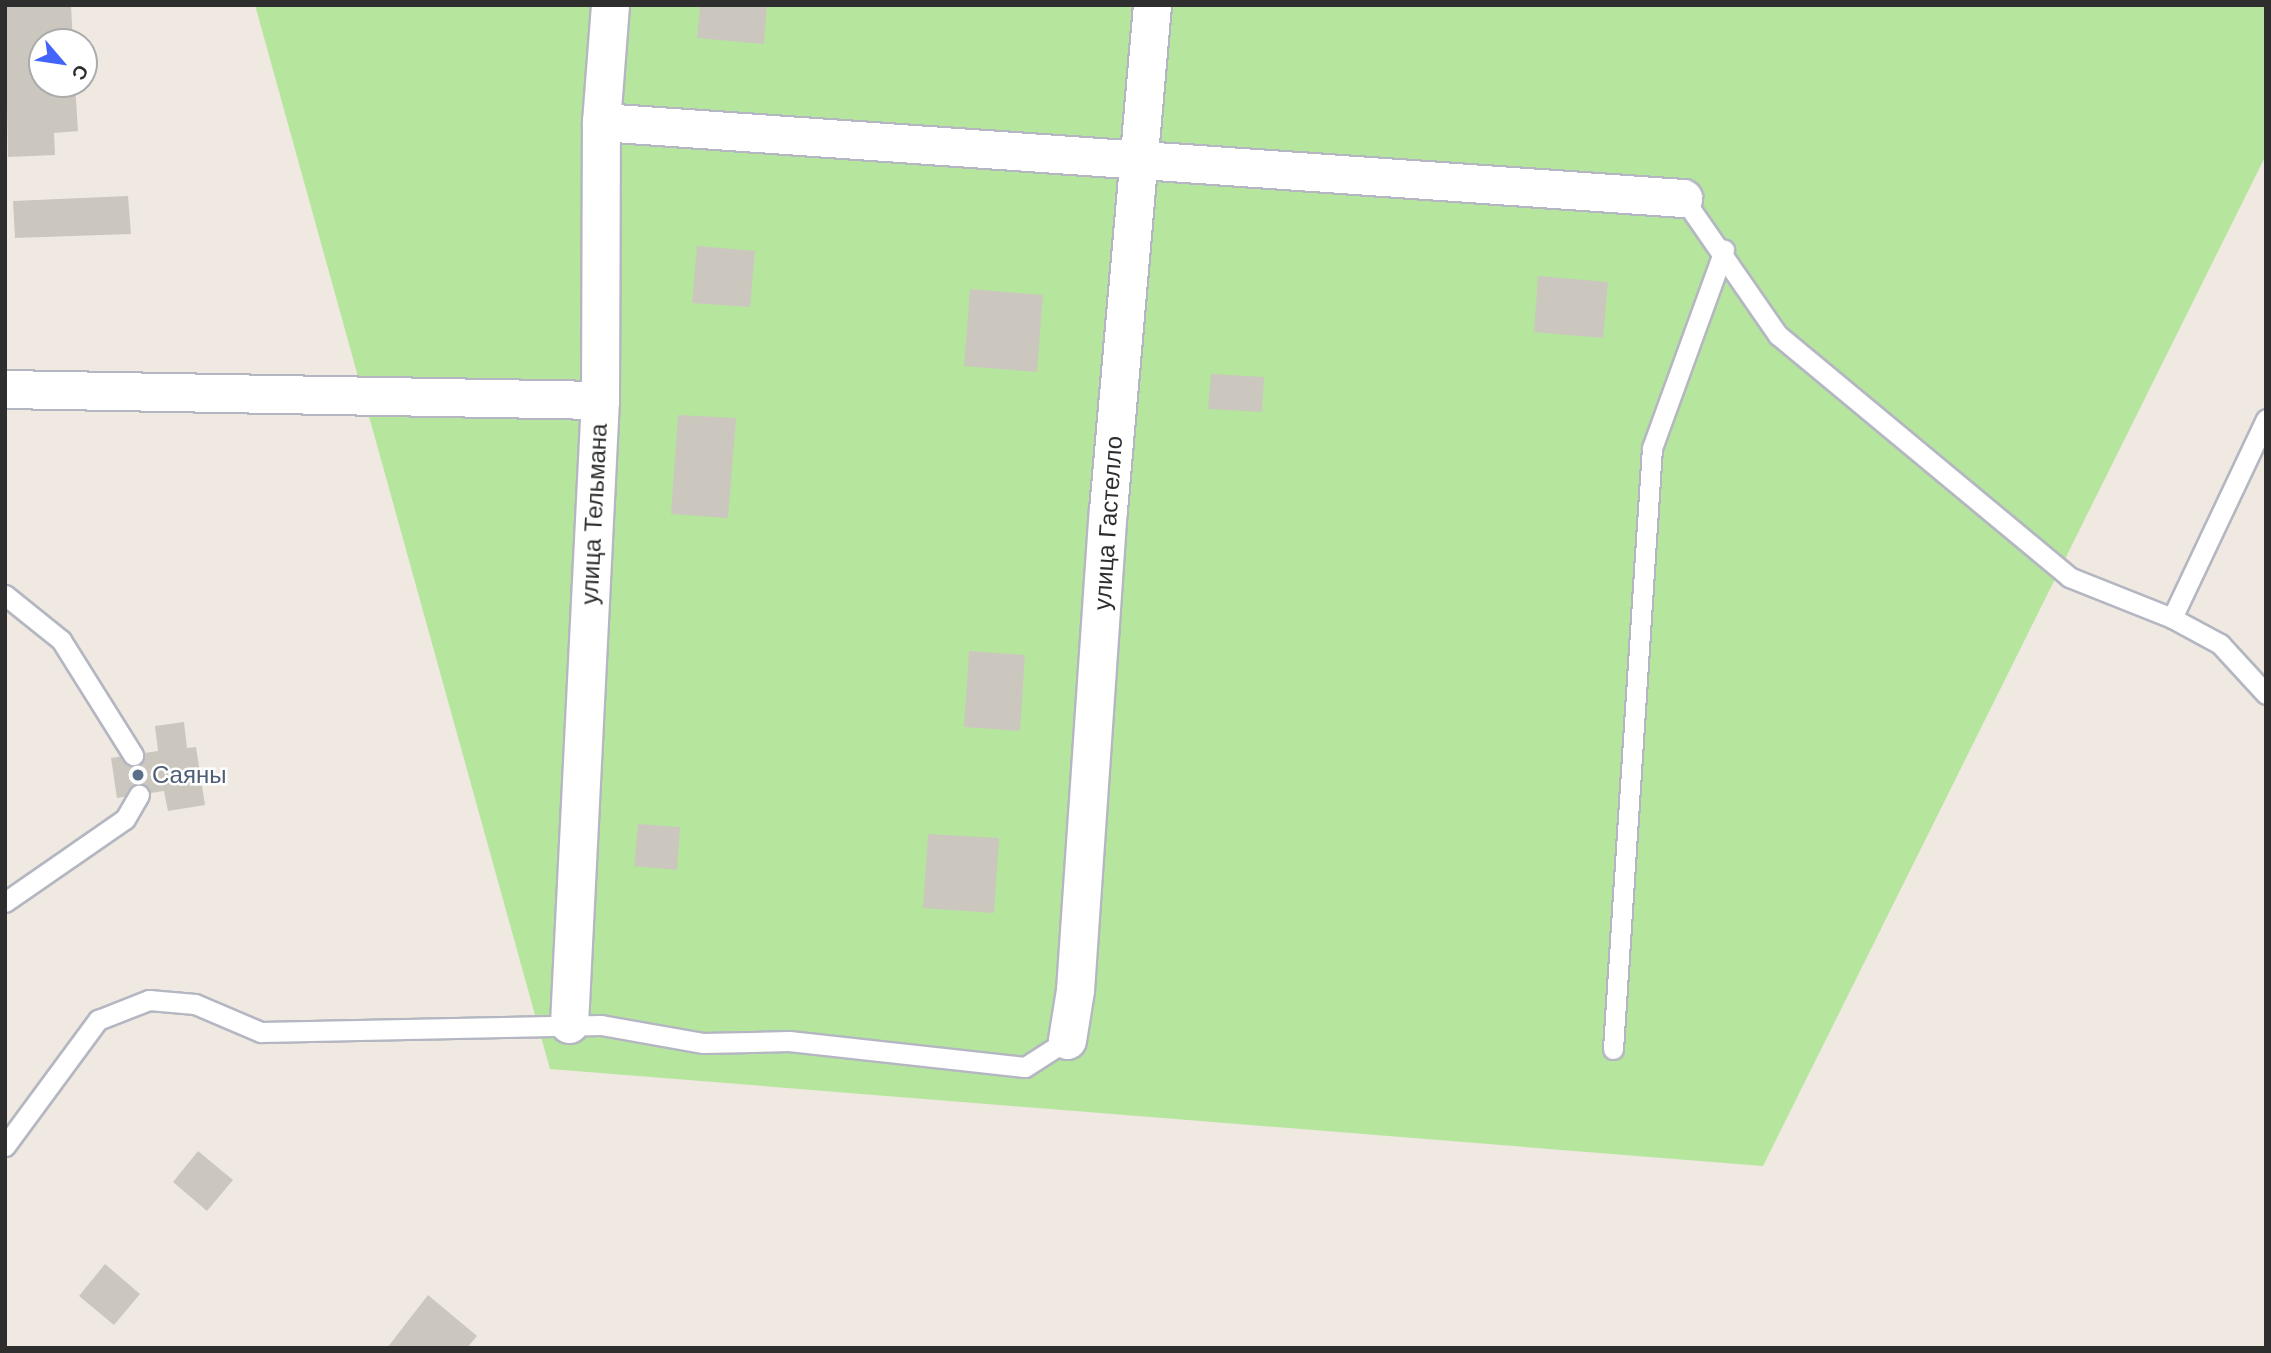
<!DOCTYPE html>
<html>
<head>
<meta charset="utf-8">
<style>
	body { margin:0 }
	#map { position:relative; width:2271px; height:1353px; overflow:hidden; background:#efe9e1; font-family:Arial,sans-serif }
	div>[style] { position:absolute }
	.green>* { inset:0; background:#b6e59e }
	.building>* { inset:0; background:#cbc7bf }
	.roads { filter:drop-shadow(2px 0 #b4b7c1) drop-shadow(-2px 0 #b4b7c1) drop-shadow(0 2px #b4b7c1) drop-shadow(0 -2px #b4b7c1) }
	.lane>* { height:19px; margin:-9.5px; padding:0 9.5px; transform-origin:9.5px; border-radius:9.5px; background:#fff }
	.street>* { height:37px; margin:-18.5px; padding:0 18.5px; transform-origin:18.5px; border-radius:18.5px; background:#fff }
	.dots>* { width:19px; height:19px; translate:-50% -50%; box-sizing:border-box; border:4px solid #fff; border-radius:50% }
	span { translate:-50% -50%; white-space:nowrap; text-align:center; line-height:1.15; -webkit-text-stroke:5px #fff; paint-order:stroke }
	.street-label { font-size:24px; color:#2e2e2e }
	.service-label { font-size:24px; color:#4e5e75 }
	.left { translate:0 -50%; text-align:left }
	.frame { position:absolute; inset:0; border:7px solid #2e2e2e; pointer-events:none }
	.north { position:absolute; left:28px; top:28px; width:70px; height:70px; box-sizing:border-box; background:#fff; border:2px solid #ababab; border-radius:50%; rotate:119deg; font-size:19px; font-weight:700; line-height:28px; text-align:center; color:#2e2e2e }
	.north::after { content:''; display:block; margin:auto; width:24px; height:32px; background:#4264fb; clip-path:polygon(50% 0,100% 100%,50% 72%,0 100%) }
</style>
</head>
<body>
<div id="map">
	<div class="green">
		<div style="clip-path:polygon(255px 5px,2266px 5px,2266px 155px,1763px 1166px,550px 1069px)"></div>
	</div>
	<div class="building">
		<div style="clip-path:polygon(71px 5px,73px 42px,42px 42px,42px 84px,75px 84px,78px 131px,54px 133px,55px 155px,8px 157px,5px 7px)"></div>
		<div style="clip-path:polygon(700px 5px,767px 5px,764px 44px,697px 38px)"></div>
		<div style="clip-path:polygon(128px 196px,131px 234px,15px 238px,13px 201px)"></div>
		<div style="clip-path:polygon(697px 246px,755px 251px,750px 307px,692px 303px)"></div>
		<div style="clip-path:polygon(1538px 276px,1608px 282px,1603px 338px,1534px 332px)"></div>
		<div style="clip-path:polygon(970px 289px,1043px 295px,1037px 372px,964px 366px)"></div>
		<div style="clip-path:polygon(1211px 374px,1264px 377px,1262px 412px,1208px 409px)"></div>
		<div style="clip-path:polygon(678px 415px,736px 418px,728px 518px,671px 514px)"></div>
		<div style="clip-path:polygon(969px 651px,1025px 655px,1020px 731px,964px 727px)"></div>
		<div style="clip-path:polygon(184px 722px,187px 748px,196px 747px,205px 805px,168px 811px,164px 791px,117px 798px,111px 758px,158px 751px,155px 726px)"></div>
		<div style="clip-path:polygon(638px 824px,680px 827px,677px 870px,634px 866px)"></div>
		<div style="clip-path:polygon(928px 834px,999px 838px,994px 913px,923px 908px)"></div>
		<div style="clip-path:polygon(198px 1151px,233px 1180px,207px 1211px,173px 1182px)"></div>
		<div style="clip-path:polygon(105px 1264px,140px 1294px,114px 1325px,79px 1296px)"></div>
		<div style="clip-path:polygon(428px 1295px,477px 1336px,467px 1348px,387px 1348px)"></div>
	</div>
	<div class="roads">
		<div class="lane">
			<div style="left:1683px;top:198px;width:167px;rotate:55.3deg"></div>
			<div style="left:1778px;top:335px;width:378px;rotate:39.7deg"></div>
			<div style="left:2069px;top:577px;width:111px;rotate:21.7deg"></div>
			<div style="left:2172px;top:618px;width:55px;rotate:28.4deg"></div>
			<div style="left:2220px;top:644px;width:68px;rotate:47.4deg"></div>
			<div style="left:5px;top:595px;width:72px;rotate:38.8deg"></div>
			<div style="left:61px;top:640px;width:136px;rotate:57.9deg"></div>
			<div style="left:2172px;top:618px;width:220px;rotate:-64.7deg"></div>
			<div style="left:5px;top:902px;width:146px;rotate:-34.7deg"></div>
			<div style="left:125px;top:819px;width:28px;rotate:-60deg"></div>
			<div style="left:1613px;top:1049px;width:602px;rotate:-86.29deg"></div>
			<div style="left:1652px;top:448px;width:211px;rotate:-70deg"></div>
			<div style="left:5px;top:1146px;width:157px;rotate:-53.6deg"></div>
			<div style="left:98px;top:1020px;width:55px;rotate:-21.4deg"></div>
			<div style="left:149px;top:1000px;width:46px;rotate:5deg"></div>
			<div style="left:195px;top:1004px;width:72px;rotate:23deg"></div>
			<div style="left:261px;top:1032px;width:340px;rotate:-1.2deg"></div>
			<div style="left:601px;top:1025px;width:104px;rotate:10deg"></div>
			<div style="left:703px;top:1043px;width:86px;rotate:-1.3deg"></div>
			<div style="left:789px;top:1041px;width:237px;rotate:6.3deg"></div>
			<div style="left:1025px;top:1067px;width:50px;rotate:-32.7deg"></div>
		</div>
		<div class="street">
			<div style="left:601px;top:122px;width:1085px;rotate:4.02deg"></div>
			<div style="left:5px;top:389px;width:595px;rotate:1.06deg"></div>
			<div style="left:569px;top:1024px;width:625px;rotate:-87.16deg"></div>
			<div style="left:600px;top:400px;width:278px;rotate:-89.8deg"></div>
			<div style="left:601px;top:122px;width:117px;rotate:-85.6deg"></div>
			<div style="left:1067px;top:1040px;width:51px;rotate:-80.9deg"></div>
			<div style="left:1075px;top:990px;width:481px;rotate:-86.1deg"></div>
			<div style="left:1108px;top:510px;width:507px;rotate:-85.02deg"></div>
		</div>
	</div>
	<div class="dots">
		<div style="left:138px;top:775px;background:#5c6f8a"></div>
	</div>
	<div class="street-label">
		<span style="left:594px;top:514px;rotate:-87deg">улица Тельмана</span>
		<span style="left:1108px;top:523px;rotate:-86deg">улица Гастелло</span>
	</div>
	<div class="service-label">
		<span class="left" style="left:152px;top:775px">Саяны</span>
	</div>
	<div class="frame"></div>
	<div class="north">С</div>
</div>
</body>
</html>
